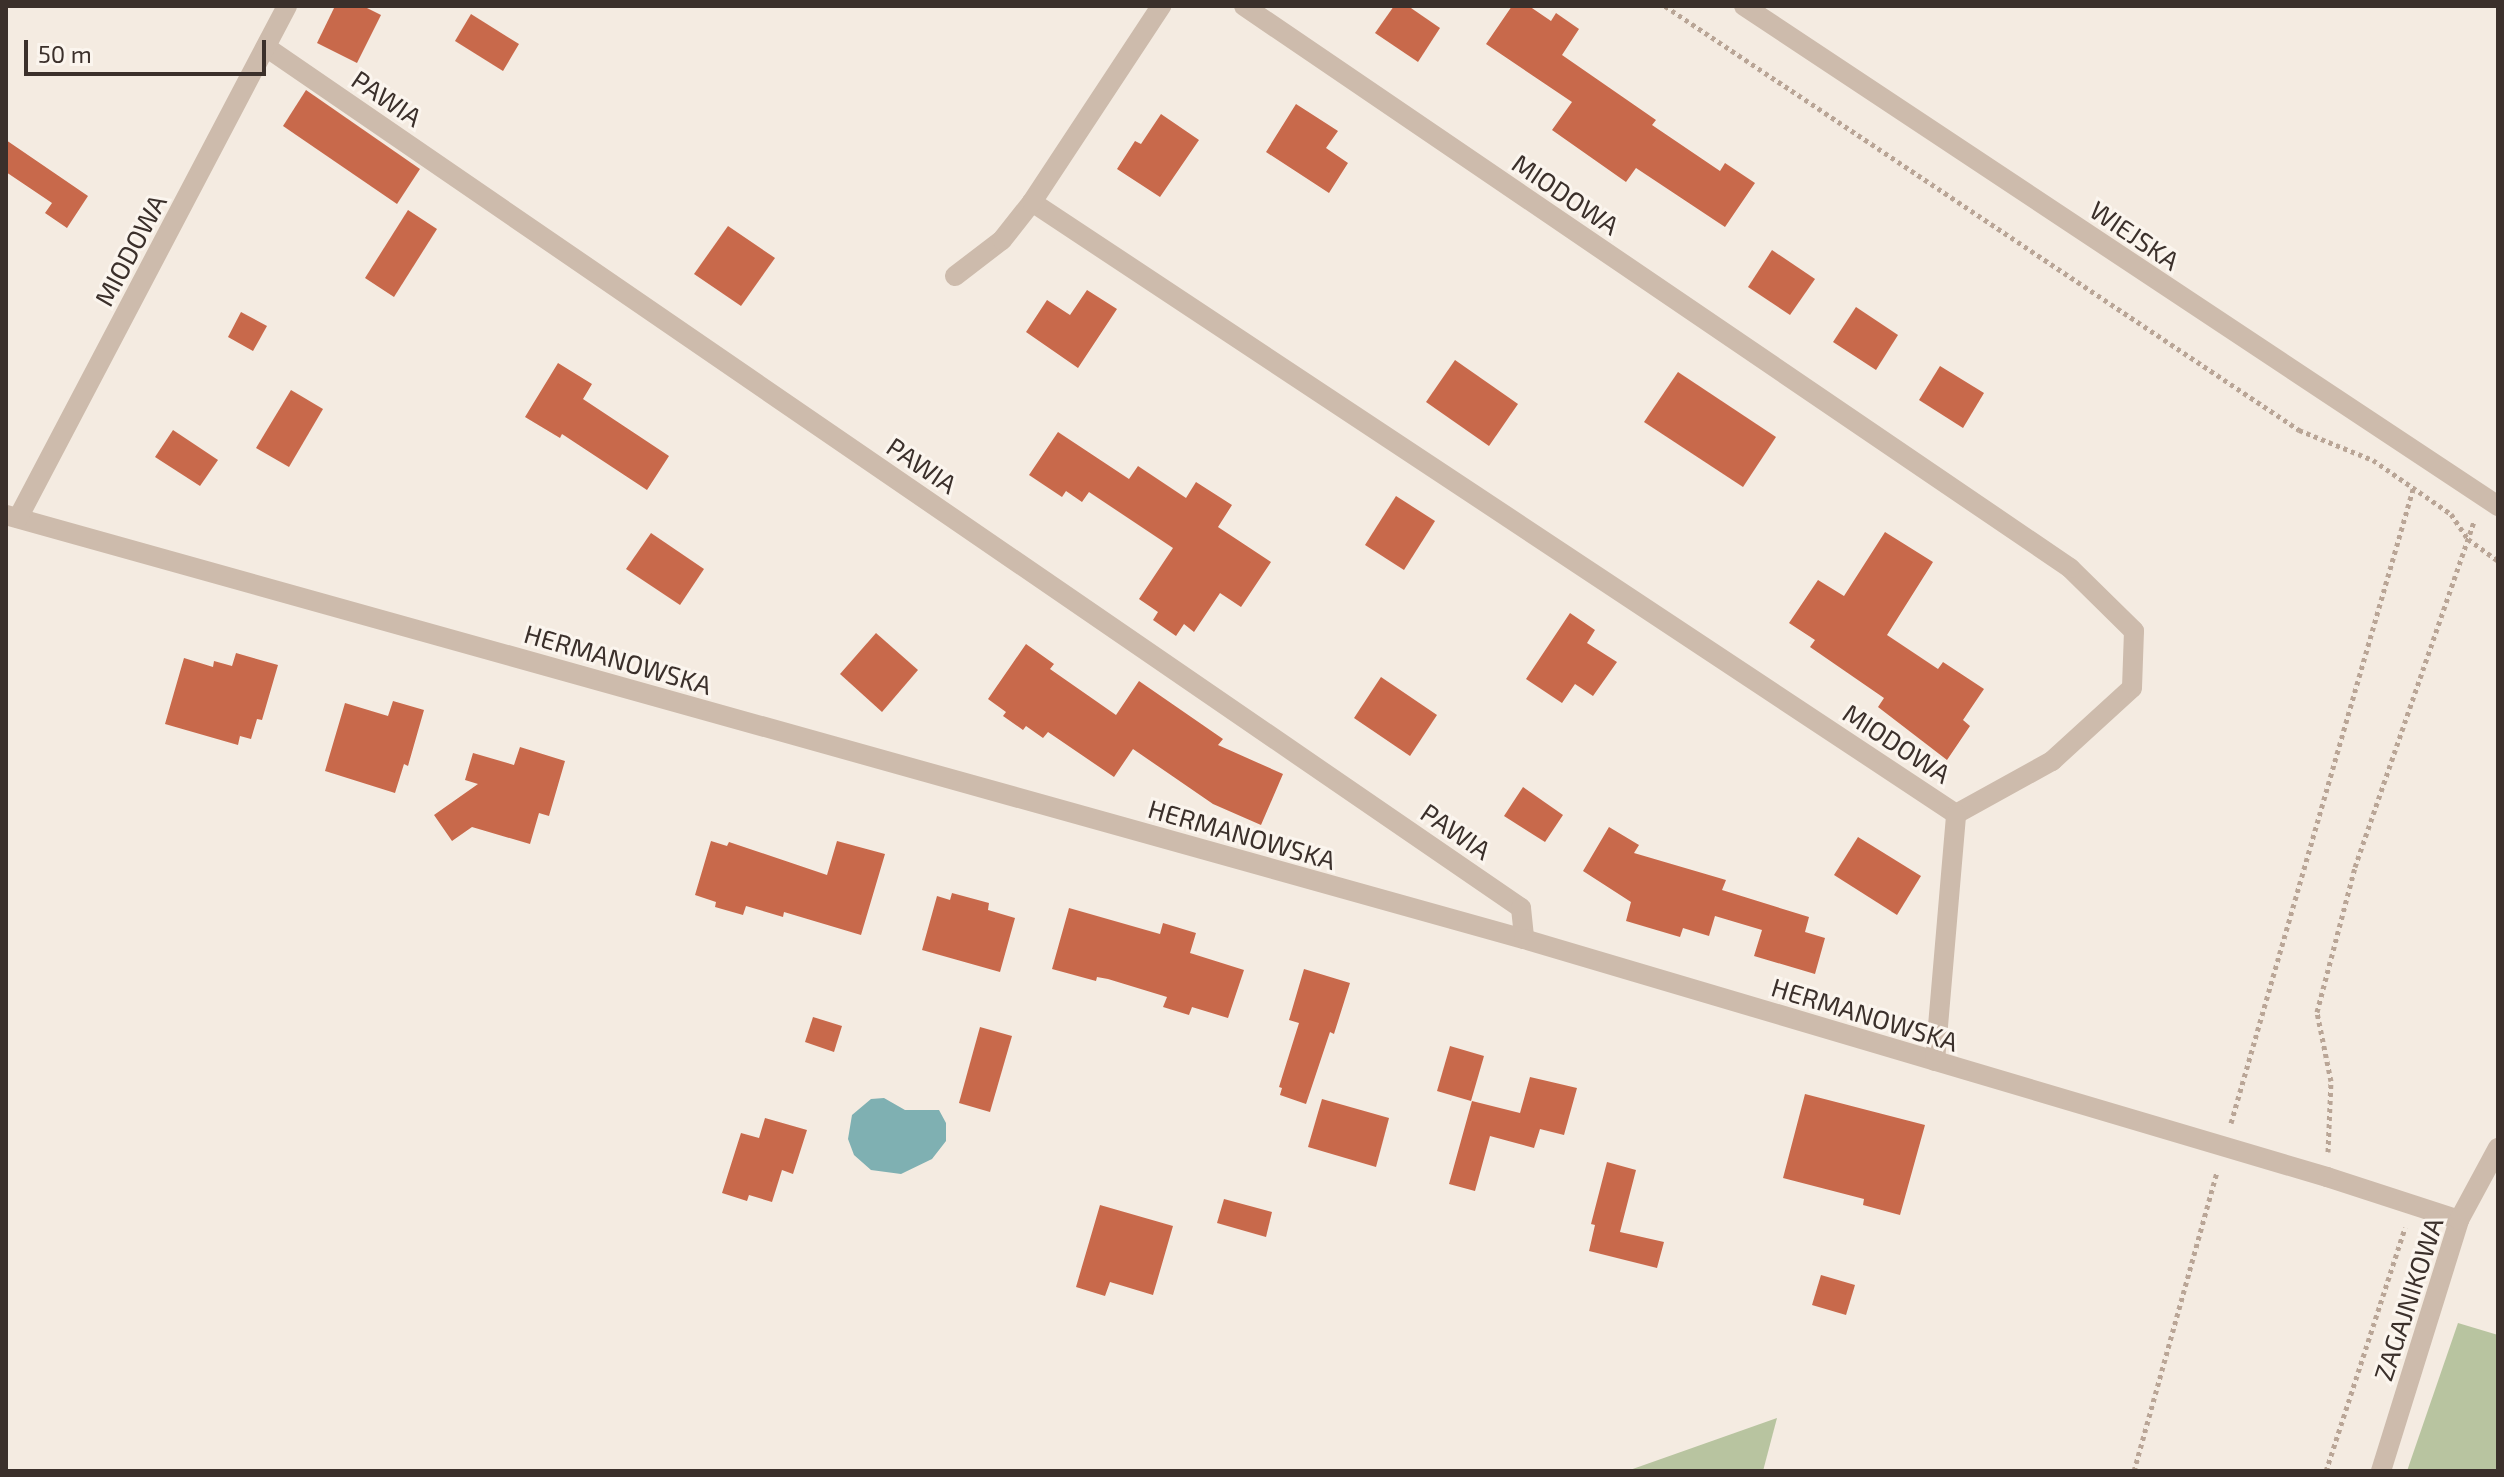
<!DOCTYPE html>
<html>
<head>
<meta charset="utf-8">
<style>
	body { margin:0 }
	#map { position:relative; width:2504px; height:1477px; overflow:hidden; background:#f4ebe1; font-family:"Exo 2",sans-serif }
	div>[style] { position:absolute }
	.green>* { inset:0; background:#b8c4a0 }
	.water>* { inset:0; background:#7fb0b2 }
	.building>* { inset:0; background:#c8694b }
	.path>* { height:5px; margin-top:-2.5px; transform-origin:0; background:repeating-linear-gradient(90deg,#b9a596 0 4px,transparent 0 8px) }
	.minor>* { height:20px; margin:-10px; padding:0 10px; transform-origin:10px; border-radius:10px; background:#cdbbac }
	.tertiary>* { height:20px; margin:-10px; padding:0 10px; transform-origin:10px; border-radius:10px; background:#cdbbac }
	span { translate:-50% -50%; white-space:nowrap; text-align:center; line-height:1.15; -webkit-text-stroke:6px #fbf5ee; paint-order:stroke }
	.street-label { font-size:26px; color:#3b302b }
	.frame { position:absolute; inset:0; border:8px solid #3b302b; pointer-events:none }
	.scale { position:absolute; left:24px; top:40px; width:242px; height:36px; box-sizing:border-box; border:4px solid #3b302b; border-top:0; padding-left:10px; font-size:24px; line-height:28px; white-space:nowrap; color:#3b302b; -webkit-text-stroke:6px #fbf5ee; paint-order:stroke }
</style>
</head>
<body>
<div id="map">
	<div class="green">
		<div style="clip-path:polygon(2458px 1323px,2498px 1335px,2498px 1471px,2407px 1471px)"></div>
		<div style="clip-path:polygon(1777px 1418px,1763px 1471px,1627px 1471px)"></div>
	</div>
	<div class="water">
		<div style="clip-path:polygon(884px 1098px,905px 1110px,939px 1110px,946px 1123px,946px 1141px,932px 1159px,901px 1174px,871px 1170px,854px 1155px,848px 1139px,852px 1115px,871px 1099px)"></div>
	</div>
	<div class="building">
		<div style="clip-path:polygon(335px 6px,363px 6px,381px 15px,357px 63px,317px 43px)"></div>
		<div style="clip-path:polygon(1394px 6px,1408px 6px,1440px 28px,1418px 62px,1375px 33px)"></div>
		<div style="clip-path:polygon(1512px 6px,1529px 6px,1551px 21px,1556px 13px,1579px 29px,1562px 55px,1656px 120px,1652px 125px,1720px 171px,1725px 163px,1755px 183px,1725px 227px,1636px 168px,1626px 182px,1552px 130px,1572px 102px,1486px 44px)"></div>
		<div style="clip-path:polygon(471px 14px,519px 44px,503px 71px,455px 41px)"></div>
		<div style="clip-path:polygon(306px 90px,420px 169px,397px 204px,283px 126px)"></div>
		<div style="clip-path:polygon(1296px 104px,1338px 131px,1326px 148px,1348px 163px,1329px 193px,1266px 152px)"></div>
		<div style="clip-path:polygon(1161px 114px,1199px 140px,1160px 197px,1117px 169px,1135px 141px,1141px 144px)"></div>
		<div style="clip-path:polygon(6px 140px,88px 196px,67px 228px,45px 213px,52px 203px,6px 172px)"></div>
		<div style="clip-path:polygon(408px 210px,437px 229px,394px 297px,365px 278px)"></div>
		<div style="clip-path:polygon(728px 226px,775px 258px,741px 306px,694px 274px)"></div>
		<div style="clip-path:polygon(1772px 250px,1815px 279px,1790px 315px,1748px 287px)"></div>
		<div style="clip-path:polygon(1087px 290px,1117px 309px,1078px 368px,1026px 332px,1047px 300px,1070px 315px)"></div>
		<div style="clip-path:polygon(1856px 307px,1898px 335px,1876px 370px,1833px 342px)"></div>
		<div style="clip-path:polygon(241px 312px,267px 326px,253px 351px,228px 337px)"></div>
		<div style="clip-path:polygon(1455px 360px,1518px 404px,1489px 446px,1426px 402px)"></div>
		<div style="clip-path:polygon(558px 363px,592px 384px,583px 399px,669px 456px,647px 490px,562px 434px,560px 438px,525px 417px)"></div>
		<div style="clip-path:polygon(1940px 366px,1984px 393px,1963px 428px,1919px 400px)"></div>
		<div style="clip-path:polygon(1678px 372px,1776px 437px,1743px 487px,1644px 422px)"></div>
		<div style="clip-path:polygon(291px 390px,323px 409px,289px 467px,256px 448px)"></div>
		<div style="clip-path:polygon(173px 430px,218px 460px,200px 486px,155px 457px)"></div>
		<div style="clip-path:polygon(1058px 432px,1129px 479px,1138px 466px,1186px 498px,1196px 482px,1232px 505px,1218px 527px,1271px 562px,1241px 607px,1220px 593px,1194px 632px,1184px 624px,1176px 636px,1153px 620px,1158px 612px,1139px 599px,1173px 548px,1089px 492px,1082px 502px,1066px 491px,1062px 497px,1029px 475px)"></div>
		<div style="clip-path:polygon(1396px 496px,1435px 521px,1404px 570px,1365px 545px)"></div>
		<div style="clip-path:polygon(1885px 532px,1933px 562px,1887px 635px,1938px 669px,1943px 662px,1984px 689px,1963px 720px,1970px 726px,1947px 760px,1878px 707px,1884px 698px,1810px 647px,1815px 640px,1789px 623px,1818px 580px,1844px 596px)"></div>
		<div style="clip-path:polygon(651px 533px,704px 569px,680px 605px,626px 569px)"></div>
		<div style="clip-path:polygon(1570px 613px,1595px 630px,1587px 643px,1617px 662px,1593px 696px,1575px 684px,1562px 703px,1526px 679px)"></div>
		<div style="clip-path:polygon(876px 633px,918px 670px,882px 712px,840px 674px)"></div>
		<div style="clip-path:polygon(1026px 644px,1054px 664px,1050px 669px,1116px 715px,1139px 681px,1223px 739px,1218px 745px,1283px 774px,1261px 825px,1213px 804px,1133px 749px,1114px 777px,1048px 732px,1043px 738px,1026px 726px,1023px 730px,1003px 716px,1006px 712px,988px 699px)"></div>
		<div style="clip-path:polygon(236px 653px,278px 665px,262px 720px,257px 719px,251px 739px,240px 736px,238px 745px,165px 724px,184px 658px,213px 667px,214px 661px,232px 666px)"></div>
		<div style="clip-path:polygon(1381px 677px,1437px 715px,1410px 756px,1354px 718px)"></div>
		<div style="clip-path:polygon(393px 701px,424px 710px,408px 766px,404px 764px,395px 793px,325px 771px,345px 703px,388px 716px)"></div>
		<div style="clip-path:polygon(520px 747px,565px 761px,549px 816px,539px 813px,530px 844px,472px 827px,452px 841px,434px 815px,478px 784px,465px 780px,473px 753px,514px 765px)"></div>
		<div style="clip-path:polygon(1523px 787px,1563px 815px,1545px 842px,1504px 816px)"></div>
		<div style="clip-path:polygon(1609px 827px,1639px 845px,1634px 853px,1726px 880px,1722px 890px,1809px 917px,1805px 932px,1825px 938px,1815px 974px,1754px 956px,1762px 930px,1715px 916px,1709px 936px,1683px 928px,1680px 937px,1626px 921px,1631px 902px,1583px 871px)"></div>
		<div style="clip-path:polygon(1858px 837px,1921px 876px,1897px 915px,1834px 875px)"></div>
		<div style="clip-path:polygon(711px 841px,727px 846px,729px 842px,827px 875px,837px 841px,885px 854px,861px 935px,784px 912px,783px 917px,746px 906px,743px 915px,715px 907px,716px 902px,695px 895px)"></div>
		<div style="clip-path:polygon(952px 893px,989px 903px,988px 910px,1015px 918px,1000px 972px,922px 950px,937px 896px,950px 900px)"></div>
		<div style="clip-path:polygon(1069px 908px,1160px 934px,1163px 923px,1196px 933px,1190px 953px,1244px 970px,1228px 1018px,1192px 1007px,1189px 1015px,1163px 1007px,1167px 997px,1108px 979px,1097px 977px,1096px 981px,1052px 969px)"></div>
		<div style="clip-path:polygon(1304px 969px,1350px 983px,1334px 1034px,1330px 1032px,1306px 1104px,1280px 1095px,1282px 1088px,1279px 1087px,1299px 1023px,1289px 1020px)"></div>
		<div style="clip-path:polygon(813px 1017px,842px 1026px,834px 1052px,805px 1042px)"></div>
		<div style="clip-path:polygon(980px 1027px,1012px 1036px,990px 1112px,959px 1103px)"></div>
		<div style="clip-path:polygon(1450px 1046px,1484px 1056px,1471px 1101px,1437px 1091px)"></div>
		<div style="clip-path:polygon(1530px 1077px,1577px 1088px,1564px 1135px,1540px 1129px,1534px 1148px,1490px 1136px,1475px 1191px,1449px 1184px,1472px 1101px,1520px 1113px)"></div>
		<div style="clip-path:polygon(1805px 1094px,1925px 1125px,1900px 1215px,1863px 1205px,1864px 1199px,1783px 1178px)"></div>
		<div style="clip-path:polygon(1322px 1099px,1389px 1118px,1376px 1167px,1308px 1147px)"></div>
		<div style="clip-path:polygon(765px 1118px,807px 1130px,793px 1174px,782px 1170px,772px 1202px,749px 1195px,747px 1201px,722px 1193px,741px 1133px,759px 1138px)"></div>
		<div style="clip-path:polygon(1607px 1162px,1636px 1170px,1620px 1232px,1664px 1242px,1657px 1268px,1589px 1251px,1595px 1225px,1591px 1224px)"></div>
		<div style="clip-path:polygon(1224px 1199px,1272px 1212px,1266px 1237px,1217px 1223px)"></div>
		<div style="clip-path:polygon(1100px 1205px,1173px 1226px,1153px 1295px,1110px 1282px,1105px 1296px,1076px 1287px)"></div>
		<div style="clip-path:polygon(1821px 1275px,1855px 1285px,1846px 1315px,1812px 1305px)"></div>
	</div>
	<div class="path">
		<div style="left:1665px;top:6px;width:763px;rotate:33.77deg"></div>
		<div style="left:2299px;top:430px;width:80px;rotate:22.1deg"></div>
		<div style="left:2373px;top:460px;width:95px;rotate:34.7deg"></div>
		<div style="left:2451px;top:514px;width:30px;rotate:56deg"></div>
		<div style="left:2468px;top:539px;width:37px;rotate:36deg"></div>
		<div style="left:2231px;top:1123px;width:660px;rotate:-73.98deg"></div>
		<div style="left:2328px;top:1152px;width:71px;rotate:-87.6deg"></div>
		<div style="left:2331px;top:1081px;width:70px;rotate:-101.5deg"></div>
		<div style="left:2317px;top:1012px;width:150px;rotate:-75.3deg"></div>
		<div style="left:2355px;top:867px;width:366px;rotate:-71deg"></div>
		<div style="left:2134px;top:1471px;width:311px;rotate:-74.5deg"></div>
		<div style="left:2326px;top:1471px;width:256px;rotate:-72deg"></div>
	</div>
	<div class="minor">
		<div style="left:266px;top:47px;width:1522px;rotate:34.45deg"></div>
		<div style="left:1521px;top:908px;width:31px;rotate:84deg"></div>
		<div style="left:1032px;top:202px;width:1108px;rotate:33.52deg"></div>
		<div style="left:1956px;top:814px;width:110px;rotate:-28.9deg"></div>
		<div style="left:2052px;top:761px;width:108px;rotate:-42.4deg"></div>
		<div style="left:2132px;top:688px;width:57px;rotate:-88deg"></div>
		<div style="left:2134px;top:631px;width:90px;rotate:-135.5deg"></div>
		<div style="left:2070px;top:568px;width:999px;rotate:-145.77deg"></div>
		<div style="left:955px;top:276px;width:59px;rotate:-37.5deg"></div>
		<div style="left:1002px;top:240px;width:48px;rotate:-51.7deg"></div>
		<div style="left:1032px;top:202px;width:235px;rotate:-56.6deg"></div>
		<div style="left:6px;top:515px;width:1576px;rotate:15.61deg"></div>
		<div style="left:1524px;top:939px;width:838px;rotate:16.51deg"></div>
		<div style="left:2327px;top:1177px;width:139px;rotate:18deg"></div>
		<div style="left:18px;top:518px;width:578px;rotate:-62.28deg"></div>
		<div style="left:1935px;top:1061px;width:248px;rotate:-85.1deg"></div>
		<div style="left:2381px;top:1471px;width:263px;rotate:-72.7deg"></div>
		<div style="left:2459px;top:1220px;width:82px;rotate:-61.6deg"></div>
	</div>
	<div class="tertiary">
		<div style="left:1744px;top:6px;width:905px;rotate:33.55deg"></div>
	</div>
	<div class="street-label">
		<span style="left:387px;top:98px;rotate:34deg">PAWIA</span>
		<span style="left:1566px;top:194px;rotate:34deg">MIODOWA</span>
		<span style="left:2135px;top:235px;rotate:34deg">WIEJSKA</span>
		<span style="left:130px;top:250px;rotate:-62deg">MIODOWA</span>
		<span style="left:922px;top:465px;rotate:34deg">PAWIA</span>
		<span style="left:618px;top:659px;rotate:16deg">HERMANOWSKA</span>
		<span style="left:1897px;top:743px;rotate:33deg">MIODOWA</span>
		<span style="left:1456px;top:831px;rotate:34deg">PAWIA</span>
		<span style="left:1242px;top:834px;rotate:16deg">HERMANOWSKA</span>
		<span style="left:1865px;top:1014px;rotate:17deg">HERMANOWSKA</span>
		<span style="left:2408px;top:1299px;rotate:-72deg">ZAGAJNIKOWA</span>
	</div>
	<div class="frame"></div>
	<div class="scale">50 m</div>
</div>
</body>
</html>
